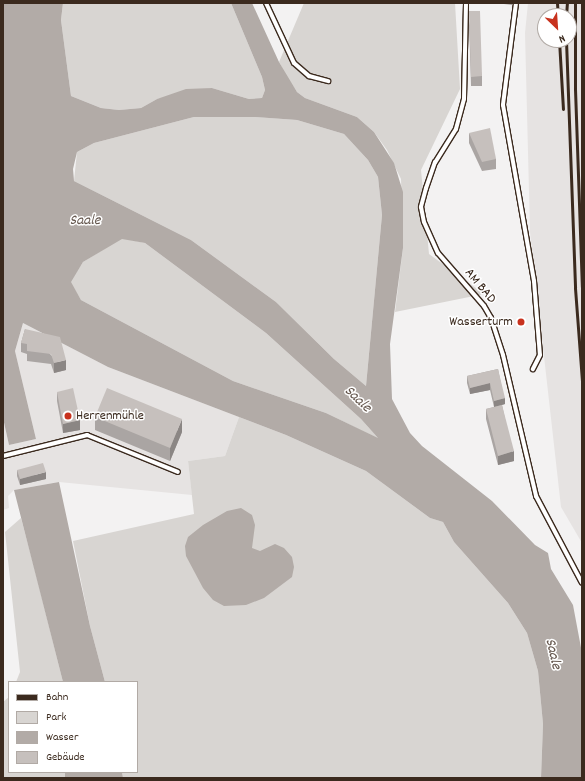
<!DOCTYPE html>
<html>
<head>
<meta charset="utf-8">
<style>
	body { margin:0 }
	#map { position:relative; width:585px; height:781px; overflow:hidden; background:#f3f2f2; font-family:Dekko,sans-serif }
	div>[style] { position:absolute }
	.built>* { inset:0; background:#e6e3e2 }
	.green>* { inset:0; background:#d8d5d2 }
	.water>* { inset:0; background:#b2aba7 }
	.roads { filter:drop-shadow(1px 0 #3b2a1e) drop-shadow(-1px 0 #3b2a1e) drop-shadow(0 1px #3b2a1e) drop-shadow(0 -1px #3b2a1e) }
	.service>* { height:4px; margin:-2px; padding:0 2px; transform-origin:2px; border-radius:2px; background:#fff }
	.rail>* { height:3px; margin:-1.5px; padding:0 1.5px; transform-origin:1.5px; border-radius:1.5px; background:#3b2a1e }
	.wall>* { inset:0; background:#aaa5a3 }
	.shaded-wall>* { inset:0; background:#8b8684 }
	.building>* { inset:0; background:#c6c0bd }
	.dots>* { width:11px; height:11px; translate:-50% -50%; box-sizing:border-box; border:2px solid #fff; border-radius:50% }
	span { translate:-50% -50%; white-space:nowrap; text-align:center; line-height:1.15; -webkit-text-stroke:3px #fff; paint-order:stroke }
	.street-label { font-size:14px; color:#3b2a1e }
	.poi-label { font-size:14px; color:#3b2a1e }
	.right { translate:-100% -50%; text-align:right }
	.left { translate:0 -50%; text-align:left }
	.water-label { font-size:15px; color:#65574e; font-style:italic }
	.frame { position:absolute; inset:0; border:4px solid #3b2a1e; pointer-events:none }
	.legend { position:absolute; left:8px; top:681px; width:130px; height:92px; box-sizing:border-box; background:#fff; border:1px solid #b1aaa5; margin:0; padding:5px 7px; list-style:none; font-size:12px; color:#3b2a1e }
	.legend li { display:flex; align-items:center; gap:8px; height:20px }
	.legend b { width:20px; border:1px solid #b1aaa5 }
	.north { position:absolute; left:537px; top:8px; width:40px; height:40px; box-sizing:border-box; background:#fff; border:1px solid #b1aaa5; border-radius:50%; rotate:155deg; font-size:11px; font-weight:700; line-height:16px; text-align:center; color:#3b2a1e }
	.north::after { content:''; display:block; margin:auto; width:14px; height:18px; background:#c8321e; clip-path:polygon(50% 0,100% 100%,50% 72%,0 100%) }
</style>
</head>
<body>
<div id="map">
	<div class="built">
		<div style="clip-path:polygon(evenodd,528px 3px,582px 3px,582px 543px,561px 507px,530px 232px,525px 33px,528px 3px,545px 16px,569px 16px,569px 40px,545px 40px,545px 16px)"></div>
		<div style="clip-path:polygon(23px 323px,108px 367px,239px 417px,225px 456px,188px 461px,192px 495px,59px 482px,14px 490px,8px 496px,9px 508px,3px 510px,3px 418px,9px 445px,36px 439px,15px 351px)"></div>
	</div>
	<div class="green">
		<div style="clip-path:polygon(63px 3px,231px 3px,262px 77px,265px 90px,262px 98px,249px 99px,212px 88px,157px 99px,141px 108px,119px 110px,101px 108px,71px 96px,61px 20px)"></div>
		<div style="clip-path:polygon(304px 3px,455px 3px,460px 89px,421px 170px,429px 254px,484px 294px,395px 312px,403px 248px,401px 179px,387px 150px,374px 132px,357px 117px,305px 98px,297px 92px,287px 77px,279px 62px)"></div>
		<div style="clip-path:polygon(194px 117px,255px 117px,297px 120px,344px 134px,368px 160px,378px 177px,382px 215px,366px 386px,334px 359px,276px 302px,191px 240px,74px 181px,77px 152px,94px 143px)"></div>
		<div style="clip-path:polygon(122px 238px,145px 243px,266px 333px,361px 419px,379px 439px,326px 413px,233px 381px,81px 300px,70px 282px,83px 262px)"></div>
		<div style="clip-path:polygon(239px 417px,286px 435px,366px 471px,430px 518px,443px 522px,454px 542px,508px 603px,527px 633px,538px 671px,543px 724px,541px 778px,123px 778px,122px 772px,137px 772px,137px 682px,105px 682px,90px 626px,73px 541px,194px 514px,188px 461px,225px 456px)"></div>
		<div style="clip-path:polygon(21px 518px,33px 563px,63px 682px,16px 682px,20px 672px,5px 532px)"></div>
		<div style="clip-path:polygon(9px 697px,9px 772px,65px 772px,65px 778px,3px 778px,3px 702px)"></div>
	</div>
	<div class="water">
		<div style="clip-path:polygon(evenodd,3px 3px,63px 3px,61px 20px,71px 96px,101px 108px,119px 110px,141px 108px,157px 99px,186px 89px,212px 88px,249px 99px,262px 98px,265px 90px,262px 77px,231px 3px,252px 3px,279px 62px,297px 92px,305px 98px,357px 117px,374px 132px,394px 163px,403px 192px,403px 248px,390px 344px,392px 399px,410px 433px,422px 446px,492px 501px,535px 545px,548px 553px,551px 569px,573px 605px,582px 653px,582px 778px,541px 778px,543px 724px,538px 671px,527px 633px,508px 603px,454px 542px,443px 522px,430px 518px,366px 471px,286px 435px,108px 367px,23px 323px,15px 351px,36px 439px,9px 445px,3px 418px,3px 3px,194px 117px,255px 117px,297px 120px,344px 134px,368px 160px,378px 177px,382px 215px,366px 386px,334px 359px,276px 302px,191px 240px,74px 181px,73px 169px,77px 152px,94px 143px,194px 117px,3px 3px,122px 239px,145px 243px,266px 333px,361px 419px,378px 438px,326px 413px,233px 381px,81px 300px,71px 282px,83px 262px,122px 239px)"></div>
		<div style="clip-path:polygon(59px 482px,90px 626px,105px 682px,63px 682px,14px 490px)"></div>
		<div style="clip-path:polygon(241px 508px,252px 515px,255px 525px,252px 548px,260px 551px,275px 544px,284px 548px,292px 557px,294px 567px,292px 577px,264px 598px,246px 605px,224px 606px,213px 600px,203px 588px,186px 556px,185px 546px,188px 537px,203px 525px,227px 511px)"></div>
		<div style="clip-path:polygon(65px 772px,122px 772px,123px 778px,65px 778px)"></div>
	</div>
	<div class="roads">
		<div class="service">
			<div style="left:266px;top:3px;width:66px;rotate:65deg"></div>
			<div style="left:294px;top:63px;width:20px;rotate:41deg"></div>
			<div style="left:309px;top:76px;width:20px;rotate:15deg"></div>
			<div style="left:466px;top:3px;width:96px;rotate:91.2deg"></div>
			<div style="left:464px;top:99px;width:31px;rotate:105deg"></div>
			<div style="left:456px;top:129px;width:39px;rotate:122deg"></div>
			<div style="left:435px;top:162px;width:28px;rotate:109deg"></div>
			<div style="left:426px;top:188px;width:20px;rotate:105deg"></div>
			<div style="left:421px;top:207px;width:15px;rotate:79deg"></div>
			<div style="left:424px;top:222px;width:34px;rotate:66deg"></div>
			<div style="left:438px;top:253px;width:70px;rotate:49deg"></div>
			<div style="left:484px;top:306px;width:14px;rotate:60deg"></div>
			<div style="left:491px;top:318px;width:39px;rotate:72deg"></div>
			<div style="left:503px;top:355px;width:145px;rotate:76.8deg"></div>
			<div style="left:536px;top:496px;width:98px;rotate:62.1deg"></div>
			<div style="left:516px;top:3px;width:103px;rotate:97.3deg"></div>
			<div style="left:503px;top:105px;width:179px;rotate:80deg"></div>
			<div style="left:534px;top:281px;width:74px;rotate:85.4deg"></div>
			<div style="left:540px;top:355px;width:16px;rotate:117deg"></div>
			<div style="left:3px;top:456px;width:87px;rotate:-14deg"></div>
			<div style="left:87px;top:435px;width:98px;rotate:22.1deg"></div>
		</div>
	</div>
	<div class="rail">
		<div style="left:557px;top:3px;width:13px;rotate:86deg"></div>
		<div style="left:575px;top:3px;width:86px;rotate:90deg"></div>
		<div style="left:575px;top:89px;width:198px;rotate:88deg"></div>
		<div style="left:566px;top:16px;width:13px;rotate:-86deg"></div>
		<div style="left:559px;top:40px;width:69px;rotate:86.7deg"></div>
		<div style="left:566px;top:40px;width:248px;rotate:87.9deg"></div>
		<div style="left:575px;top:288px;width:93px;rotate:85.7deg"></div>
	</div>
	<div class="wall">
		<div style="clip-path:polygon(496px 3px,513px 3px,512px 5px)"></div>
		<div style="clip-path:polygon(469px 21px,482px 76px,482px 86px,471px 86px)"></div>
		<div style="clip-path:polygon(469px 133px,496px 159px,496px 169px,482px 171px,469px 143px)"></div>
		<div style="clip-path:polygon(25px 329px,66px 370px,54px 373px,51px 364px,27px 361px,27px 354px,21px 352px,21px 343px)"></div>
		<div style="clip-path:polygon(498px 369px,505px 404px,502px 405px,514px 461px,498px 465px,486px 419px,486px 409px,494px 407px,490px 390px,470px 394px,467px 383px,467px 376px)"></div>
		<div style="clip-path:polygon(57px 392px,80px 430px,63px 433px,57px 401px)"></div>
		<div style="clip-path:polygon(95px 417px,182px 432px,170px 461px,95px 430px)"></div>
		<div style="clip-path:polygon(17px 470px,46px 479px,20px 485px,17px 476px)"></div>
	</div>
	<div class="shaded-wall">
		<div style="clip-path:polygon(66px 360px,66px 370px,54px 373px,54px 363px)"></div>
		<div style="clip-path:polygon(490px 383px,490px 390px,470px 394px,470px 388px)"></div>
		<div style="clip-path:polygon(505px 398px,505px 404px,494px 407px,494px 401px)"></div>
		<div style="clip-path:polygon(182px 419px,182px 432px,170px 461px,170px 448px)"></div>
		<div style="clip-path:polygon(80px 420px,80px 430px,63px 433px,63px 424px)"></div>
		<div style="clip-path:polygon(514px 451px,514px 461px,498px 465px,498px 456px)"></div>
		<div style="clip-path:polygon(46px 472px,46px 479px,20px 485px,20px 479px)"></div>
	</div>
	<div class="building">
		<div style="clip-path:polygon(469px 11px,480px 11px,482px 76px,471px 77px)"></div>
		<div style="clip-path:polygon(490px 128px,496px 159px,482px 162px,469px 133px)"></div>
		<div style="clip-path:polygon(25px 329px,60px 337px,66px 360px,54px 363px,51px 354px,27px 351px,27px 344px,21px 343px)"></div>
		<div style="clip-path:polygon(498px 369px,505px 398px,494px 401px,490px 383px,470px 388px,467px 376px)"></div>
		<div style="clip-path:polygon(73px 388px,80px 420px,63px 424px,57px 392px)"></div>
		<div style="clip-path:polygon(107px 388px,182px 419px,170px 448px,95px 417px)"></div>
		<div style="clip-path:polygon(502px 405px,514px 451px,498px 456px,486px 409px)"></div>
		<div style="clip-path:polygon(43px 463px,46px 472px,20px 479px,17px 470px)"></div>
	</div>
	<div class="dots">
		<div style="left:521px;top:322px;background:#c8321e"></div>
		<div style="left:68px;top:416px;background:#c8321e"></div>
	</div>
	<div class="street-label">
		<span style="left:480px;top:286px;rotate:50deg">AM BAD</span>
	</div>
	<div class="poi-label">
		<span class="right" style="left:513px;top:322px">Wasserturm</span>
		<span class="left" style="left:76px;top:416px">Herrenmühle</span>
	</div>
	<div class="water-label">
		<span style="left:85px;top:222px">Saale</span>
		<span style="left:357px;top:400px;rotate:44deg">Saale</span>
		<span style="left:552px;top:654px;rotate:77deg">Saale</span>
	</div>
	<div class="frame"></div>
	<ul class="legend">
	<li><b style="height:5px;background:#3b2a1e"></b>Bahn</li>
	<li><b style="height:11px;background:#d8d5d2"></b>Park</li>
	<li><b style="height:11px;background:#b2aba7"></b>Wasser</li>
	<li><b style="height:11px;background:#c6c0bd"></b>Gebäude</li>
	</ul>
	<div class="north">N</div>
</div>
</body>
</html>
